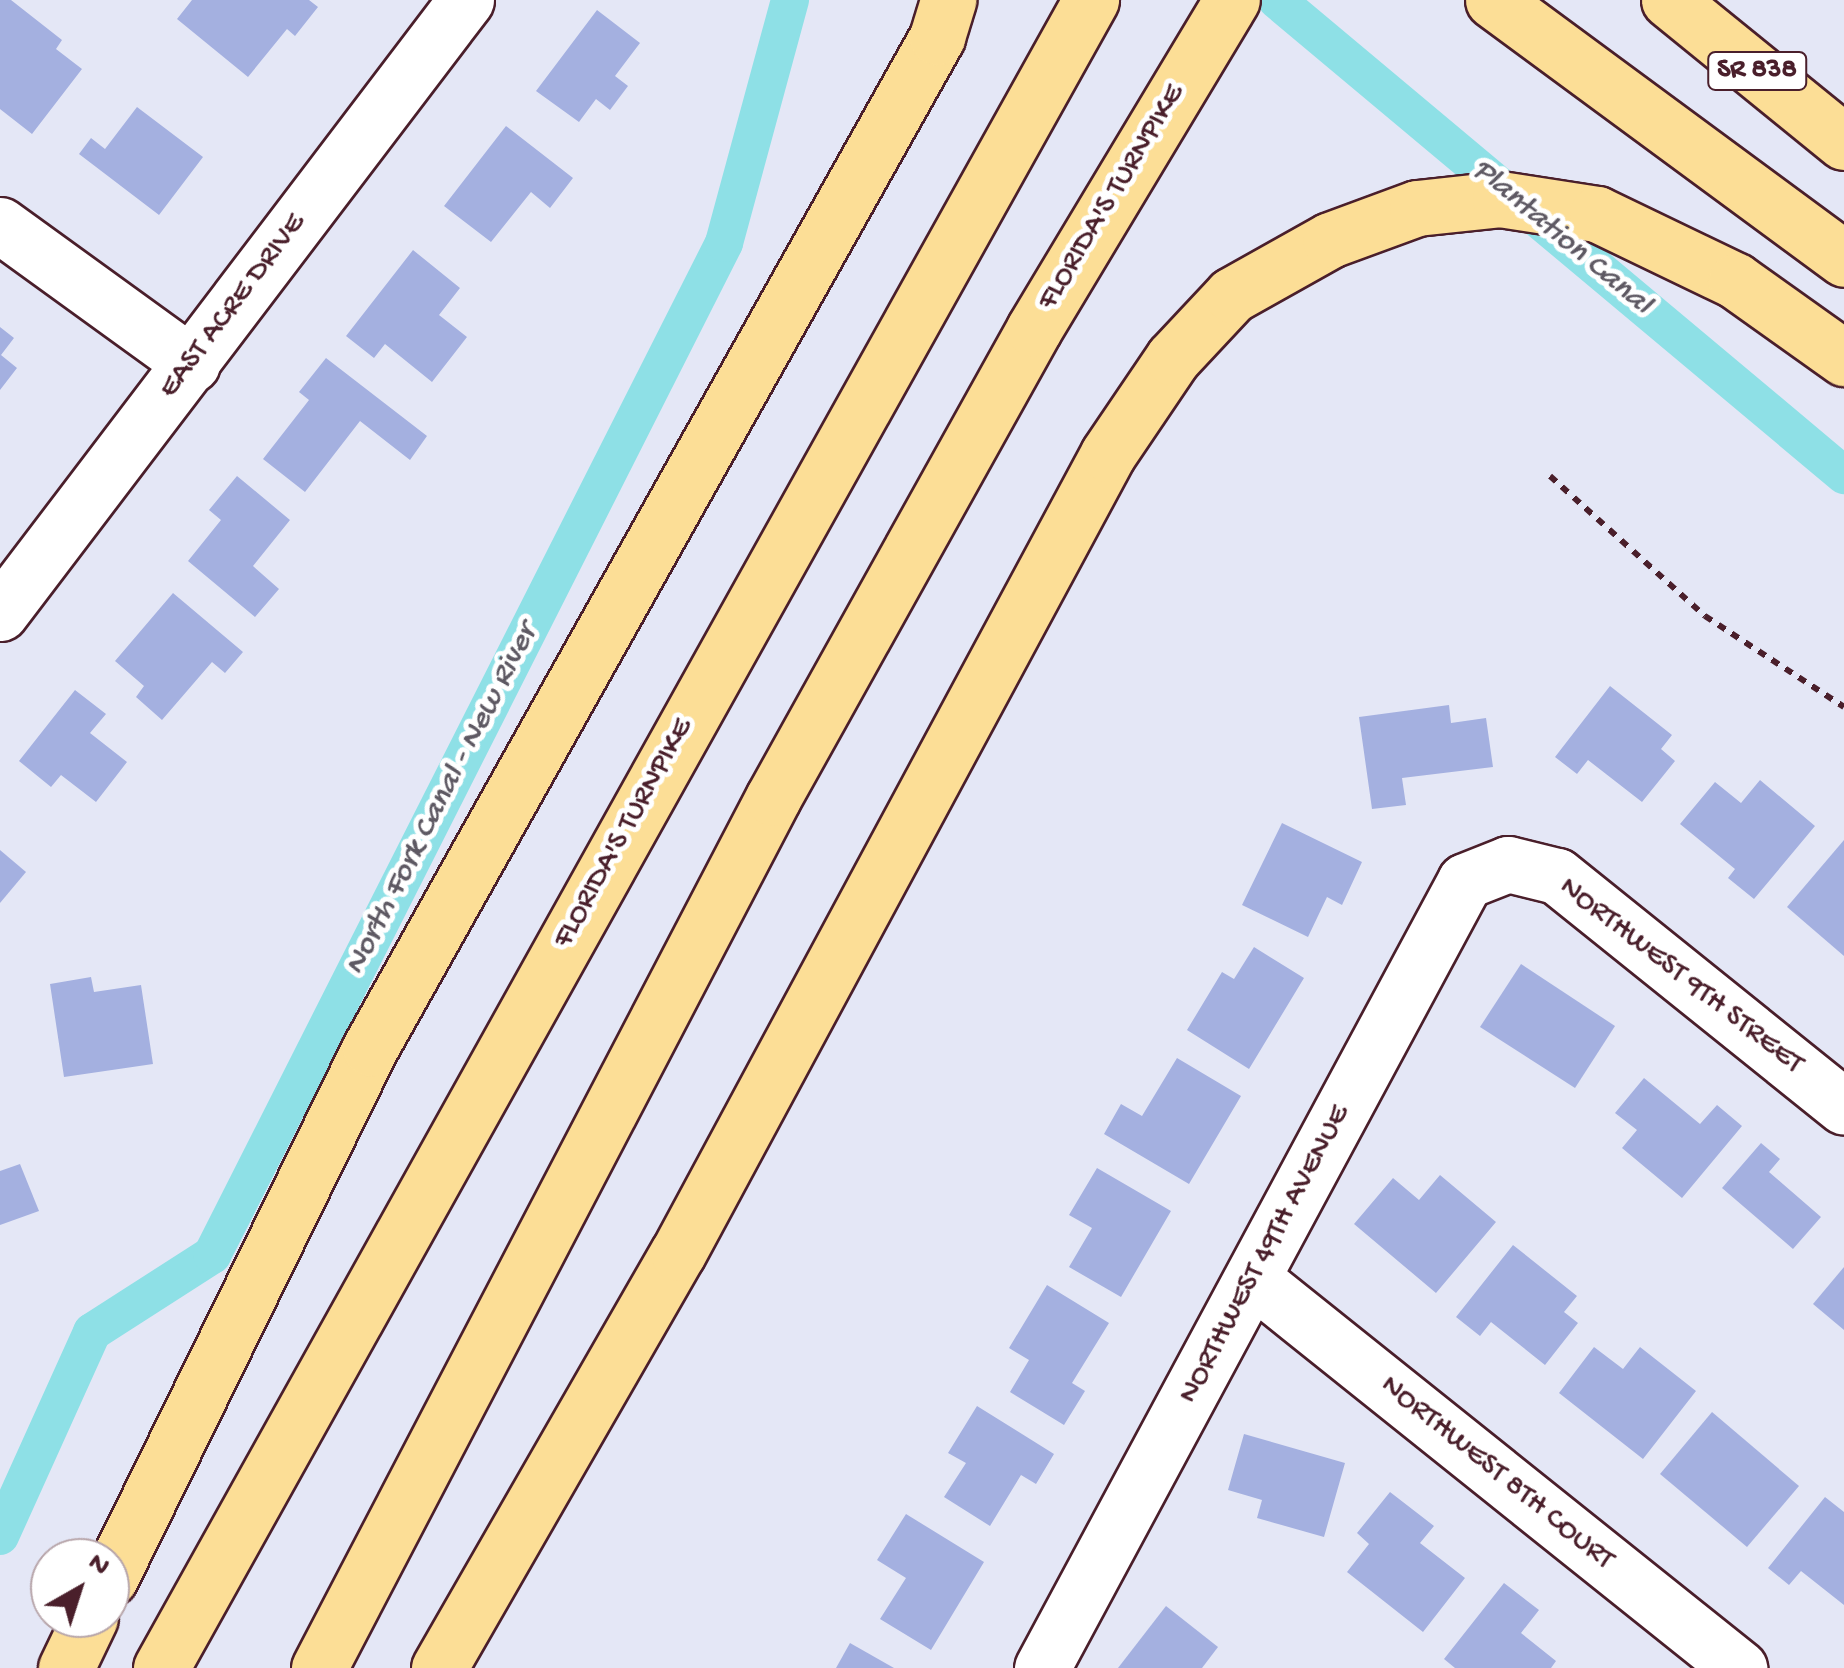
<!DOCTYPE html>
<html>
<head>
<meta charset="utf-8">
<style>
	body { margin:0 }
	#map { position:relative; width:1844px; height:1668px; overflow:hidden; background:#e4e7f6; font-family:"Gochi Hand",sans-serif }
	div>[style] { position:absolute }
	.canal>* { height:38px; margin:-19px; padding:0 19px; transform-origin:19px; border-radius:19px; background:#8ee0e6 }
	.building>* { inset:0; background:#a4b0e0 }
	.path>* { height:6px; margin-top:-3px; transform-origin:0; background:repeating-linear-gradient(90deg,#4a1f2b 0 8px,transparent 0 16px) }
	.roads { filter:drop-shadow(2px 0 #4a1f2b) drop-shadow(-2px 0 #4a1f2b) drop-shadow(0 2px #4a1f2b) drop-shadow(0 -2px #4a1f2b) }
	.minor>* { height:55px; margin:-27.5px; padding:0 27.5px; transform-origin:27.5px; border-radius:27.5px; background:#fff }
	.highway>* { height:55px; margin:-27.5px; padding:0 27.5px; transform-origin:27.5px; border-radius:27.5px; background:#fcde96 }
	span { translate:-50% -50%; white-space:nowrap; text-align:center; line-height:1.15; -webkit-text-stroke:10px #fff; paint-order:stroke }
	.shield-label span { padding:2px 8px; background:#fff; border:2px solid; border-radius:8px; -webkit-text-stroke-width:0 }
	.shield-label { font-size:28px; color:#4a1f2b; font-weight:700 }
	.street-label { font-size:30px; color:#4a1f2b }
	.water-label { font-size:32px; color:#5e5963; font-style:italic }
	.north { position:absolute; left:30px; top:1538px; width:100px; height:100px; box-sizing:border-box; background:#fff; border:2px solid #b7a5aa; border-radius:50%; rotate:39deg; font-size:28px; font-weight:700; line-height:40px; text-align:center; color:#4a1f2b }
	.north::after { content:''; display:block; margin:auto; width:35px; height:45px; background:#4a1f2b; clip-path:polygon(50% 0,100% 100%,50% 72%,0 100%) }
</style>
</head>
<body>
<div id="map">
	<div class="canal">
		<div style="left:1277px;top:0;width:740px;rotate:39.95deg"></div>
		<div style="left:0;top:1536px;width:224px;rotate:-65.7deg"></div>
		<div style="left:92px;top:1332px;width:143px;rotate:-32.7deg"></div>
		<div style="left:212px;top:1255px;width:1134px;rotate:-63.16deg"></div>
		<div style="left:724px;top:243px;width:252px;rotate:-74.8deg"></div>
	</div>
	<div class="building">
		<div style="clip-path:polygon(0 0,11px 0,62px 40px,56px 49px,82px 69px,32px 134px,0 109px)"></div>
		<div style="clip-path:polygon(192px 0,309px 0,318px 7px,295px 36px,287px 29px,248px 77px,177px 19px)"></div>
		<div style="clip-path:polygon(597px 10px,640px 43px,615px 76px,628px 86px,610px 110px,596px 99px,579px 122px,536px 91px)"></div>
		<div style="clip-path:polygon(137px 107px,203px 157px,159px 215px,79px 154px,91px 138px,105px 149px)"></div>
		<div style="clip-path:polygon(506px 126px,573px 178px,550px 208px,531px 192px,491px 242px,444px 206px)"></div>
		<div style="clip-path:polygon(413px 250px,460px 288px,439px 315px,467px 337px,432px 382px,385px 344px,374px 358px,346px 336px)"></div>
		<div style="clip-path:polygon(0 327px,14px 338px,1px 355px,17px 368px,0 390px)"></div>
		<div style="clip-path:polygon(326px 358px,427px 436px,410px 460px,360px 421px,305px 492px,263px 459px,309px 400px,299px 392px)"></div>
		<div style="clip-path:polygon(237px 476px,290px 520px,253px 566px,279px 589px,255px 617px,188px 561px,221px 520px,209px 510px)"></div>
		<div style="clip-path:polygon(173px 593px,243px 652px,225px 673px,212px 662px,162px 720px,136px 697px,144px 686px,115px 661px)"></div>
		<div style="clip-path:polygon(1610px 686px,1672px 735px,1661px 749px,1675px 761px,1642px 802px,1588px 760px,1577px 774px,1555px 757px)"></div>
		<div style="clip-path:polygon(75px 690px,106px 714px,90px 733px,127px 762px,96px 802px,61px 775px,51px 787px,19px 761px)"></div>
		<div style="clip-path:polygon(1449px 705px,1451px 723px,1486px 718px,1493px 767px,1402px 778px,1406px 805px,1372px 809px,1359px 717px)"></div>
		<div style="clip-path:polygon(1760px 780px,1815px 826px,1754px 899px,1728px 878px,1735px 869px,1680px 824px,1715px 782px,1741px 803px)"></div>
		<div style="clip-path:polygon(1282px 823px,1362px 862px,1342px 905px,1327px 897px,1308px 937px,1242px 905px)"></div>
		<div style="clip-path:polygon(1844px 840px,1844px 956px,1787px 907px)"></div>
		<div style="clip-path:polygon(0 850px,26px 872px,0 903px)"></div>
		<div style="clip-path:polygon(1254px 947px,1304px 978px,1249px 1069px,1187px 1030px,1222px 972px,1234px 979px)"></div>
		<div style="clip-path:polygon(1521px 964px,1615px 1026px,1575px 1088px,1480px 1027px)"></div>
		<div style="clip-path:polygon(91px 977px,94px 992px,141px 985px,153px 1064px,64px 1077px,50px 984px)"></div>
		<div style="clip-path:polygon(1177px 1058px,1241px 1096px,1189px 1184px,1104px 1134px,1121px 1104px,1142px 1116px)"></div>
		<div style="clip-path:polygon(1644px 1078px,1700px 1124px,1717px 1105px,1742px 1126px,1682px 1198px,1622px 1148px,1637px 1130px,1615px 1113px)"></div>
		<div style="clip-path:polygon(1761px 1143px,1780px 1159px,1769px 1172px,1821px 1217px,1793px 1249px,1722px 1188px)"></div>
		<div style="clip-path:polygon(20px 1164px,39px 1211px,0 1225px,0 1171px)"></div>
		<div style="clip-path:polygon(1097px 1168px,1171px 1211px,1121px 1297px,1069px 1267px,1092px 1228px,1069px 1215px)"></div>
		<div style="clip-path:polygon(1440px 1175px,1496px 1222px,1436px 1293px,1354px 1224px,1393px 1178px,1419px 1200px)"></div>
		<div style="clip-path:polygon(1513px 1245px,1577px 1296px,1564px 1312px,1578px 1323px,1545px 1365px,1491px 1322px,1480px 1336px,1456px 1317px)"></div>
		<div style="clip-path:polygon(1844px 1267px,1844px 1330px,1813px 1304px)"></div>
		<div style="clip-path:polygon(1047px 1285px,1109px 1323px,1072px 1383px,1085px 1391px,1064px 1425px,1010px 1392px,1029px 1360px,1009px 1348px)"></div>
		<div style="clip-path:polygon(1594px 1347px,1623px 1369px,1640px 1347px,1696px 1391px,1643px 1459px,1559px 1393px)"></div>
		<div style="clip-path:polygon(977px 1406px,1054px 1454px,1036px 1484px,1021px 1475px,990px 1526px,944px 1497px,966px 1463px,948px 1453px)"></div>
		<div style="clip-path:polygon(1712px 1412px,1799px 1486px,1747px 1547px,1660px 1474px)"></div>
		<div style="clip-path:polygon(1244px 1434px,1345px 1463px,1324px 1537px,1257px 1518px,1262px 1500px,1228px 1490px)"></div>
		<div style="clip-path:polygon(1390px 1492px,1434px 1526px,1420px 1543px,1465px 1578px,1423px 1632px,1347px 1572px,1369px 1544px,1357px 1533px)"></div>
		<div style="clip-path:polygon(1825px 1497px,1844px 1512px,1844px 1605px,1801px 1571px,1789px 1585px,1768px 1568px)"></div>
		<div style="clip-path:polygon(906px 1514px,984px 1562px,931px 1650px,880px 1619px,906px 1578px,877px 1560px)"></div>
		<div style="clip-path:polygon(1504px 1583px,1539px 1610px,1521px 1633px,1556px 1661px,1551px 1668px,1455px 1668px,1444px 1659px)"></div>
		<div style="clip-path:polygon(1166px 1606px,1218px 1647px,1202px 1668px,1118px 1668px)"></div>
		<div style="clip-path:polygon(850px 1643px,894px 1668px,836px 1668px)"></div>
	</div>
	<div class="path">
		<div style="left:1550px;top:476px;width:209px;rotate:42.1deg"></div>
		<div style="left:1705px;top:616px;width:166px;rotate:33.2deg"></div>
	</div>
	<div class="roads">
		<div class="minor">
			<div style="left:0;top:225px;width:237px;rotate:35.9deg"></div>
			<div style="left:0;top:613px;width:770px;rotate:-52.76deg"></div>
			<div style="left:1253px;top:1279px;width:623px;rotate:38.67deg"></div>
			<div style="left:1042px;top:1668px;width:893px;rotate:-61.74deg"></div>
			<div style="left:1465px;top:881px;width:46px;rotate:-21.6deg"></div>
			<div style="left:1508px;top:864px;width:50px;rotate:13.8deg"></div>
			<div style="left:1557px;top:876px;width:368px;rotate:38.8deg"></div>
		</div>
		<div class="highway">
			<div style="left:1493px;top:0;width:436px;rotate:36.4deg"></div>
			<div style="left:1669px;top:0;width:225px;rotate:39.1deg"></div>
			<div style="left:110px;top:1578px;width:590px;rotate:-63.87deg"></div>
			<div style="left:370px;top:1048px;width:1159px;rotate:-60.71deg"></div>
			<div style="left:937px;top:37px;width:39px;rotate:-73deg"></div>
			<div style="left:66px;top:1668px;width:55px;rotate:-64.4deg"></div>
			<div style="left:161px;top:1668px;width:1910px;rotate:-60.86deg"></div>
			<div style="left:319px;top:1668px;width:981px;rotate:-62.44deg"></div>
			<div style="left:773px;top:798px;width:537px;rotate:-60.9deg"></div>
			<div style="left:1034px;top:329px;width:384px;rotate:-59deg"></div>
			<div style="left:439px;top:1668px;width:479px;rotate:-60.1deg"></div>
			<div style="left:678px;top:1253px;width:907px;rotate:-61.71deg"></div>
			<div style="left:1108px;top:454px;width:116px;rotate:-55.9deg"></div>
			<div style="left:1173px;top:358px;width:86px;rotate:-46.9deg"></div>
			<div style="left:1232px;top:295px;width:112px;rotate:-29.3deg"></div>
			<div style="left:1330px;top:240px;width:93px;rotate:-20.2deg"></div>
			<div style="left:1417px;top:208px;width:83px;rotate:-6.2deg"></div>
			<div style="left:1500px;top:199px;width:98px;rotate:8.8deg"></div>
			<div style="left:1597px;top:214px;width:154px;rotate:25.7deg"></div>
			<div style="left:1736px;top:281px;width:133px;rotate:35.5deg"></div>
		</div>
	</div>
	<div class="shield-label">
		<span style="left:1757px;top:71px">SR 838</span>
	</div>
	<div class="street-label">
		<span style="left:1113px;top:198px;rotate:-59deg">FLORIDA'S TURNPIKE</span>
		<span style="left:234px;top:307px;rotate:-53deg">EAST ACRE DRIVE</span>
		<span style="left:625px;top:834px;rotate:-61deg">FLORIDA'S TURNPIKE</span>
		<span style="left:1680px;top:977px;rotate:38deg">NORTHWEST 9TH STREET</span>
		<span style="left:1266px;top:1255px;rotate:-62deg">NORTHWEST 49TH AVENUE</span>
		<span style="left:1496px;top:1474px;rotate:39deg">NORTHWEST 8TH COURT</span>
	</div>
	<div class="water-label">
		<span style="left:1561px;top:238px;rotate:40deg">Plantation Canal</span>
		<span style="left:442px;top:800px;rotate:-63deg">North Fork Canal - New River</span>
	</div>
	<div class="north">N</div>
</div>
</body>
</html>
